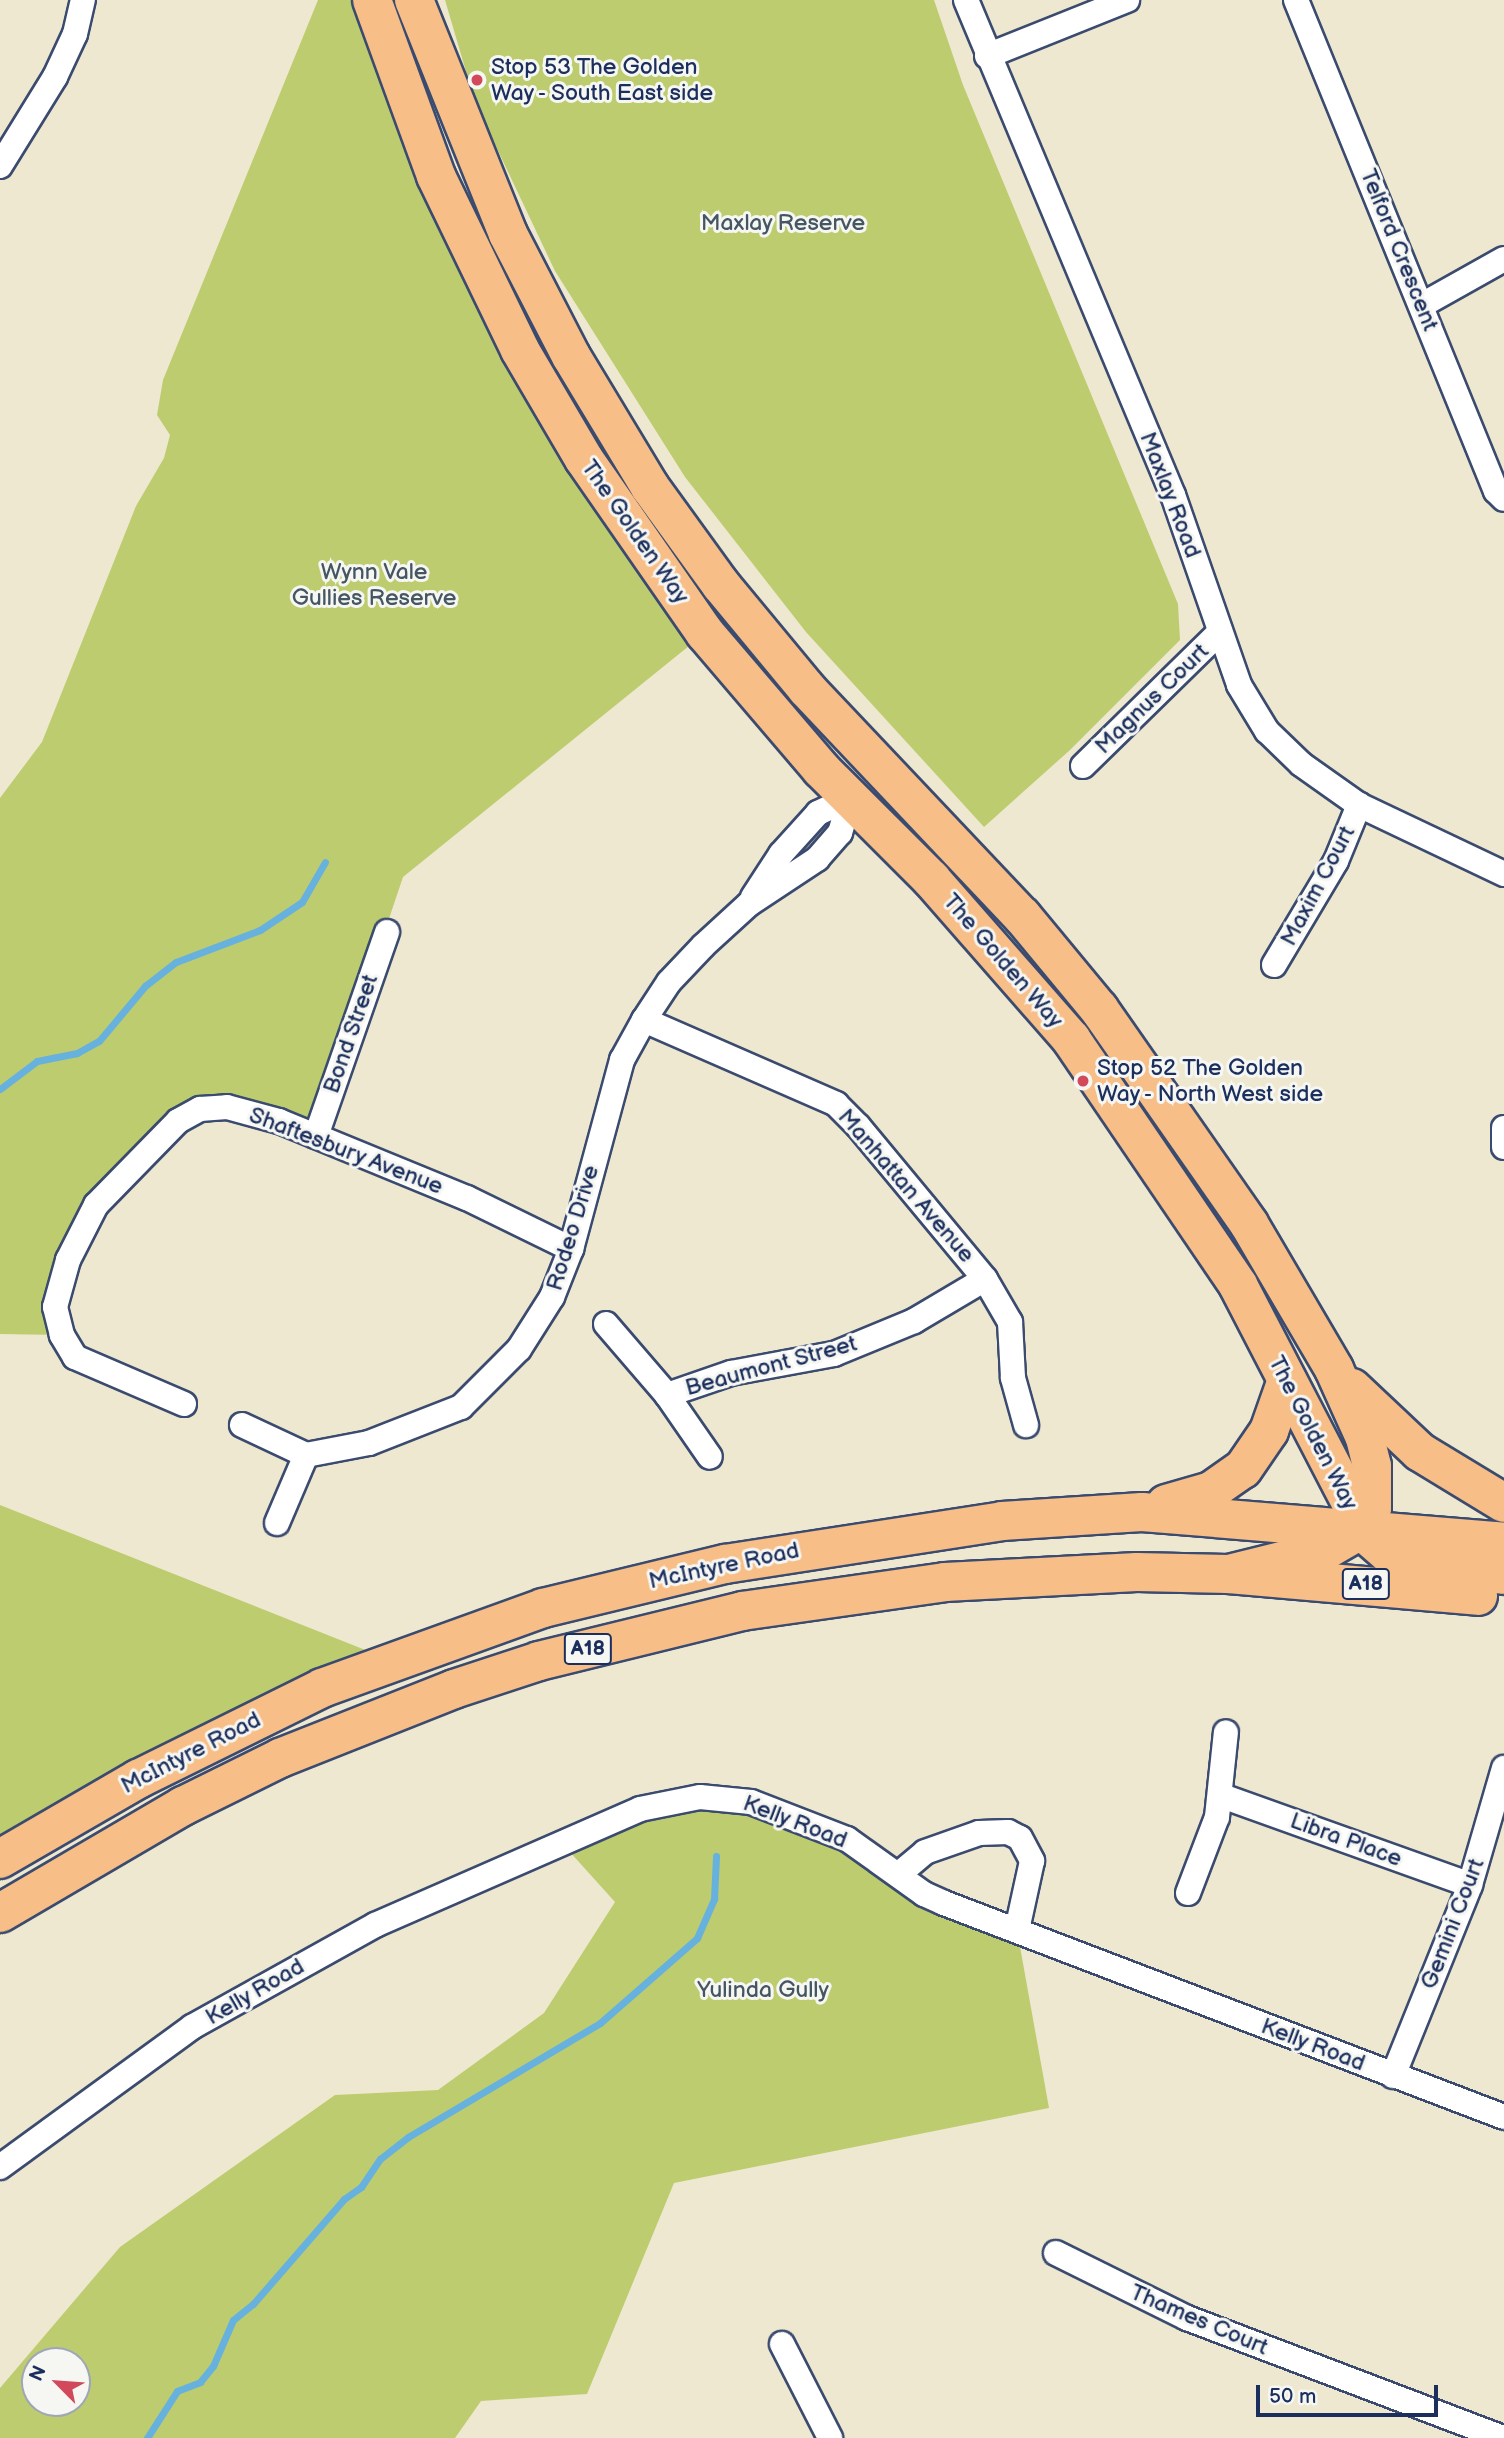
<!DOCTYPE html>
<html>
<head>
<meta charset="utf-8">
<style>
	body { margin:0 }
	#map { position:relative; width:1504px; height:2438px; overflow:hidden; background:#eee8d0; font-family:"Balsamiq Sans",sans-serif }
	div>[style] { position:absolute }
	.green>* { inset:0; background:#bdcc6e }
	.stream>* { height:7px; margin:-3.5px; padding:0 3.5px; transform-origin:3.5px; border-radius:3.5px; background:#67b1df }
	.roads { filter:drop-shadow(2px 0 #3b4b6f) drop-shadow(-2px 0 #3b4b6f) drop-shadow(0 2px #3b4b6f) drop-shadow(0 -2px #3b4b6f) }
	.minor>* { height:24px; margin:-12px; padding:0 12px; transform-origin:12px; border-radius:12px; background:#fff }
	.primary>* { height:38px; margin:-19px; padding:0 19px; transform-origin:19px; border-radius:19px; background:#f7be87 }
	.dots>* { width:19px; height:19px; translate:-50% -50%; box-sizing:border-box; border:4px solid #f6f6f2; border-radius:50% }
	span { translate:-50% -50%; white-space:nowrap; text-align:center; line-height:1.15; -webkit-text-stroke:6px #f6f6f2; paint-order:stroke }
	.shield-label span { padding:2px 5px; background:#f6f6f2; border:2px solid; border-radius:5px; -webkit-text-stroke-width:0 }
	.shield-label { font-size:21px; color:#1b2f5e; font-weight:700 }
	.poi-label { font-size:23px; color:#1b2f5e }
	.left { translate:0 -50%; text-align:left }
	.park-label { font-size:23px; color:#445662 }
	.street-label { font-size:23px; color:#1b2f5e }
	.north { position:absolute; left:21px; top:2347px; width:70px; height:70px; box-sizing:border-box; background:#f6f6f2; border:2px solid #9ea6b7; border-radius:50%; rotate:295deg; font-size:19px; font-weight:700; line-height:28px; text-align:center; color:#1b2f5e }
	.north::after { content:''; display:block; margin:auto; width:24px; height:32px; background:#d1495b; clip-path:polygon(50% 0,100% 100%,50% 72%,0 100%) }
	.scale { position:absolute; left:1256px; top:2385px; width:182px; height:32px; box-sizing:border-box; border:4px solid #1b2f5e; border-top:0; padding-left:9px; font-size:21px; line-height:24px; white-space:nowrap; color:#1b2f5e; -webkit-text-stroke:5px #f6f6f2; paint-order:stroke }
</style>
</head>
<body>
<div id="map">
	<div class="green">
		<div style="clip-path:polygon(318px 0,372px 0,436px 176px,705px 633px,403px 877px,316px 1136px,253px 1111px,178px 1121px,68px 1260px,62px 1335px,0 1334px,0 798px,42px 742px,136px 506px,164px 458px,170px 435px,157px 415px,163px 380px)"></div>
		<div style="clip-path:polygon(445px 0,934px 0,963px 85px,1178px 604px,1180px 640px,1070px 750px,984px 827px,806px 632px,685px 477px,555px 271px,475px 102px)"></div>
		<div style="clip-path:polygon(0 1505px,393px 1661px,0 1859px)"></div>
		<div style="clip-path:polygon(evenodd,751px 1802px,1017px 1930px,1049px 2108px,674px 2183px,587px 2394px,481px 2401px,455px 2438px,0 2438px,0 2388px,120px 2247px,335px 2095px,438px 2090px,544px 2013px,615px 1902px,560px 1841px,656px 1803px,751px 1802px,35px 2361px,77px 2361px,77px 2403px,35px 2403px,35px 2361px)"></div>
	</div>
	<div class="stream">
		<div style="left:0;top:1089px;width:46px;rotate:-37.1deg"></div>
		<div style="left:37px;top:1061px;width:41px;rotate:-11.3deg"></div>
		<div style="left:77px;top:1053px;width:25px;rotate:-29deg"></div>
		<div style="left:99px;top:1041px;width:72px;rotate:-50.1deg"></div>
		<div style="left:145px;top:986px;width:39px;rotate:-38deg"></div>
		<div style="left:176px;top:962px;width:90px;rotate:-20.9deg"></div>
		<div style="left:260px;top:930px;width:50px;rotate:-33.7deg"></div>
		<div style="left:302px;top:902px;width:46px;rotate:-60.1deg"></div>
		<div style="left:147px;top:2438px;width:56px;rotate:-57.4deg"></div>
		<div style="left:177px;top:2391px;width:25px;rotate:-21deg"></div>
		<div style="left:200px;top:2382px;width:21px;rotate:-51deg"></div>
		<div style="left:213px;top:2366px;width:50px;rotate:-66.5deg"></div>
		<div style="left:233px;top:2320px;width:26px;rotate:-39deg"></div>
		<div style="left:253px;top:2304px;width:139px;rotate:-49.1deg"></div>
		<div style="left:344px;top:2199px;width:21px;rotate:-35deg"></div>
		<div style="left:361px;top:2187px;width:34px;rotate:-56deg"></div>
		<div style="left:380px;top:2159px;width:36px;rotate:-38deg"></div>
		<div style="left:408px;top:2137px;width:223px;rotate:-30.7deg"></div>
		<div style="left:600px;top:2023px;width:129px;rotate:-41.2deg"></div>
		<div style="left:697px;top:1938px;width:43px;rotate:-66.4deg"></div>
		<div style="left:714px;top:1899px;width:43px;rotate:-87.3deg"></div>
	</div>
	<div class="roads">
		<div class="minor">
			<div style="left:966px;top:0;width:537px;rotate:67.31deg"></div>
			<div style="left:1173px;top:495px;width:201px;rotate:70.8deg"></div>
			<div style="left:1239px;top:685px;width:54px;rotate:58.7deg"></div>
			<div style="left:1267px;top:731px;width:47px;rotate:44.1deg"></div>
			<div style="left:1301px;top:764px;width:71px;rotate:35.3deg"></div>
			<div style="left:1359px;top:805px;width:161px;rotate:25.4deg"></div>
			<div style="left:1296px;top:0;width:530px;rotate:67.84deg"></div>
			<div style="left:1496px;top:491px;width:11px;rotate:45deg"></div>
			<div style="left:987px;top:56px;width:151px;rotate:-21.8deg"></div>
			<div style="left:0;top:166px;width:105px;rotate:-58.3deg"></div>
			<div style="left:55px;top:77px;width:47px;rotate:-65.1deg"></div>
			<div style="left:75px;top:34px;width:35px;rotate:-77deg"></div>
			<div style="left:1422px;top:305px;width:94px;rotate:-29.3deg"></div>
			<div style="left:1083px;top:766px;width:192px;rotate:-44.4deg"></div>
			<div style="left:753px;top:897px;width:51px;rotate:-56.9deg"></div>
			<div style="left:781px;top:854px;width:55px;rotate:-47.9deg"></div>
			<div style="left:818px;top:813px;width:35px;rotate:-25deg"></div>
			<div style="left:1274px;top:965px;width:121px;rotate:-59.2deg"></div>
			<div style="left:1336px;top:861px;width:61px;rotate:-67.7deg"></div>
			<div style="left:644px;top:1020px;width:210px;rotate:23.6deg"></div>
			<div style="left:836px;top:1104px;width:31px;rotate:45deg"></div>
			<div style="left:858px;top:1126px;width:199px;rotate:50.3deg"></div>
			<div style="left:985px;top:1279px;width:50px;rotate:59.8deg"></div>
			<div style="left:1010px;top:1322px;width:56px;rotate:86.9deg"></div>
			<div style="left:1013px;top:1378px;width:49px;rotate:74.5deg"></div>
			<div style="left:1504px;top:1128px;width:19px;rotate:90deg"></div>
			<div style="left:316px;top:1136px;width:216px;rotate:-70.8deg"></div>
			<div style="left:606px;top:1324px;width:94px;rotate:49.3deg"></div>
			<div style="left:667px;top:1395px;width:75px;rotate:55.3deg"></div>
			<div style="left:667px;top:1395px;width:68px;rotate:-19deg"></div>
			<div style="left:731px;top:1373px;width:105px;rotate:-10.5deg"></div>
			<div style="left:834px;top:1354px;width:87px;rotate:-22.4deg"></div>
			<div style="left:914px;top:1321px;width:82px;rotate:-30.6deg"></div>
			<div style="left:184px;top:1404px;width:119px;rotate:-156.7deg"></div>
			<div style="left:75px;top:1357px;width:26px;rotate:-121deg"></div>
			<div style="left:62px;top:1335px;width:29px;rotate:-104deg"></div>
			<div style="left:55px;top:1307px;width:49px;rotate:-74.5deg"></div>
			<div style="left:68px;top:1260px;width:62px;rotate:-63deg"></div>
			<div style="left:96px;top:1205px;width:117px;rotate:-45.7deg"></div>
			<div style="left:178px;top:1121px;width:25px;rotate:-29deg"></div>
			<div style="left:200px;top:1109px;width:27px;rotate:-4deg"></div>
			<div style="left:227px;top:1107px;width:54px;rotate:15.1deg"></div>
			<div style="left:279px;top:1121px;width:203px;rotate:22.3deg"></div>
			<div style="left:467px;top:1198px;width:116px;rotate:26.1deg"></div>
			<div style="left:242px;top:1425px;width:71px;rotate:25.1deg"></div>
			<div style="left:306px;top:1455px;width:64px;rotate:-10.8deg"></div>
			<div style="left:369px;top:1443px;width:99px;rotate:-21.4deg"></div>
			<div style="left:461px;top:1407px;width:82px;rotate:-45deg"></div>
			<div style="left:519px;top:1349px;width:62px;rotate:-57.6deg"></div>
			<div style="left:552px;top:1297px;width:52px;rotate:-68.4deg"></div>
			<div style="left:571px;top:1249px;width:196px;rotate:-74.9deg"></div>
			<div style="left:622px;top:1060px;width:46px;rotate:-61.2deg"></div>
			<div style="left:644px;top:1020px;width:45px;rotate:-56.7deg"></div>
			<div style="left:669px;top:982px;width:50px;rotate:-46.6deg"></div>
			<div style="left:703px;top:946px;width:62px;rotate:-42.4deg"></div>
			<div style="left:749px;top:904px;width:82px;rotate:-33.5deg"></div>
			<div style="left:817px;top:859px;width:35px;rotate:-49deg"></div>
			<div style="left:840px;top:833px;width:36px;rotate:-74deg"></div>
			<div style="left:277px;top:1523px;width:74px;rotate:-66.9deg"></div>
			<div style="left:1222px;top:1796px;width:263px;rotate:19.7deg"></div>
			<div style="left:899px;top:1874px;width:34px;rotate:-40deg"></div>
			<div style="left:925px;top:1852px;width:57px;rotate:-19.4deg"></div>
			<div style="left:979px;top:1833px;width:29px;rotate:-2deg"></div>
			<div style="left:1008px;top:1832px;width:13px;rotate:27deg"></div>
			<div style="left:1020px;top:1838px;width:26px;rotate:62deg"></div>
			<div style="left:1032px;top:1861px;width:71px;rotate:102.3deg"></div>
			<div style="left:1188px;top:1893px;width:81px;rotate:-69.1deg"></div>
			<div style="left:1217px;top:1817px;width:85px;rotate:-84deg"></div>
			<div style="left:1393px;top:2076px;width:206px;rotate:-68deg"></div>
			<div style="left:1470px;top:1885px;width:122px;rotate:-73.8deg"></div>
			<div style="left:0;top:2167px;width:238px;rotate:-36.1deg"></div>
			<div style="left:192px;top:2027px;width:210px;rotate:-29.1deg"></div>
			<div style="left:375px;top:1925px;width:289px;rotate:-23.6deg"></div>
			<div style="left:640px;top:1809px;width:61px;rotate:-11.3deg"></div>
			<div style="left:700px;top:1797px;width:51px;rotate:5.6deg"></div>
			<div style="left:751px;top:1802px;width:103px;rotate:21.1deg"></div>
			<div style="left:847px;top:1839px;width:95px;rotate:35.5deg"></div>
			<div style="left:924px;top:1894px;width:22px;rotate:24deg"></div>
			<div style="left:944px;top:1903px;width:599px;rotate:20.91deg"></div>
			<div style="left:1056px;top:2253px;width:146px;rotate:26.4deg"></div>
			<div style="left:1187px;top:2318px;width:338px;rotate:20.8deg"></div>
			<div style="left:782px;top:2344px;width:106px;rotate:62.9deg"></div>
		</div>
		<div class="primary">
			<div style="left:372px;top:0;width:187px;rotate:70deg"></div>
			<div style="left:436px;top:176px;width:193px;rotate:64.2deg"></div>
			<div style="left:520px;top:350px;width:126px;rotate:59.6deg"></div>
			<div style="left:584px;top:459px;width:212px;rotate:55.2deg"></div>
			<div style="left:705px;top:633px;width:179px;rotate:49.5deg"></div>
			<div style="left:821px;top:769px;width:156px;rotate:45deg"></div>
			<div style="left:931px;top:879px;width:213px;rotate:48.8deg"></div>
			<div style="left:1071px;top:1039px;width:297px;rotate:55.8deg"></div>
			<div style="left:1238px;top:1285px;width:283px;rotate:62.6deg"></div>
			<div style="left:1368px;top:1536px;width:30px;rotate:41deg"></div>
			<div style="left:1391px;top:1556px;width:17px;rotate:17deg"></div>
			<div style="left:1407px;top:1561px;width:98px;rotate:8.2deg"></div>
			<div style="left:414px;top:0;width:252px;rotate:68.1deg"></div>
			<div style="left:508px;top:234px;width:137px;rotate:62.7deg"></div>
			<div style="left:571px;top:356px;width:153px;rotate:58.9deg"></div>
			<div style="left:650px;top:487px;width:121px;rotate:54.1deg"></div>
			<div style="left:721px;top:585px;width:135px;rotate:50.4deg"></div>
			<div style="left:807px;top:689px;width:313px;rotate:46.6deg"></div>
			<div style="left:1022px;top:916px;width:121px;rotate:50.4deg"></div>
			<div style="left:1099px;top:1009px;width:262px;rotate:55.1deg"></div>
			<div style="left:1249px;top:1224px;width:168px;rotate:59.6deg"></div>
			<div style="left:1334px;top:1369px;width:76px;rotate:65.8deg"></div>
			<div style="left:1365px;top:1438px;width:29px;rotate:76deg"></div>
			<div style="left:1372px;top:1466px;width:42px;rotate:90deg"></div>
			<div style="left:1372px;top:1508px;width:23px;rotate:115deg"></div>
			<div style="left:1362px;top:1529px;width:42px;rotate:149.7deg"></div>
			<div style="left:1326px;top:1550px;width:101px;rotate:166.2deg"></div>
			<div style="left:1352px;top:1388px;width:93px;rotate:43.3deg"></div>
			<div style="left:1420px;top:1452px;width:98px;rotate:31.3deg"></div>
			<div style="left:1166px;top:1504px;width:47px;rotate:-16.1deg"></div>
			<div style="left:1211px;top:1491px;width:39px;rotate:-35deg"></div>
			<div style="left:1243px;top:1469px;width:46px;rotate:-55.6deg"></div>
			<div style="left:1269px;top:1431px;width:54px;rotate:-70.6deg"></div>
			<div style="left:0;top:1859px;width:160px;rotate:-30.1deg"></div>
			<div style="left:138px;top:1779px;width:205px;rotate:-26.3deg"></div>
			<div style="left:322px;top:1688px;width:235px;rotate:-19.9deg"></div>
			<div style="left:543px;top:1608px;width:187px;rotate:-13.6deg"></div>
			<div style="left:725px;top:1564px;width:280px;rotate:-8.8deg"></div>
			<div style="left:1002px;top:1521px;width:140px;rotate:-3.7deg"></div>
			<div style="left:1142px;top:1512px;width:363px;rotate:4.7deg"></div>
			<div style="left:0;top:1913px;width:212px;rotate:-30.3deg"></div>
			<div style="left:183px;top:1806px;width:108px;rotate:-26.3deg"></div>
			<div style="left:280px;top:1758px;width:187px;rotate:-21.6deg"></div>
			<div style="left:454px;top:1689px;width:89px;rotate:-18.2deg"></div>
			<div style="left:539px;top:1661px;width:209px;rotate:-13.8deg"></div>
			<div style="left:742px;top:1611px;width:205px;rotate:-8.1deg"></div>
			<div style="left:945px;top:1582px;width:192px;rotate:-3deg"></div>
			<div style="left:1137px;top:1572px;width:91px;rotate:1.3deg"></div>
			<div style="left:1228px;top:1574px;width:251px;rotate:5deg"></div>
		</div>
	</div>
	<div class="dots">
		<div style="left:477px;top:80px;background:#d1495b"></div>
		<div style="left:1083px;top:1081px;background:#d1495b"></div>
	</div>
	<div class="shield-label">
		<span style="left:1366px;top:1584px">A18</span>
		<span style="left:588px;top:1649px">A18</span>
	</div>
	<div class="poi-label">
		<span class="left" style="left:491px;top:80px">Stop 53 The Golden<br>Way - South East side</span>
		<span class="left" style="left:1097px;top:1081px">Stop 52 The Golden<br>Way - North West side</span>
	</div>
	<div class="park-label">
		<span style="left:783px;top:223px">Maxlay Reserve</span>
		<span style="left:374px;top:585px">Wynn Vale<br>Gullies Reserve</span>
		<span style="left:763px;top:1990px">Yulinda Gully</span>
	</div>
	<div class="street-label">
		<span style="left:1399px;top:250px;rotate:68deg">Telford Crescent</span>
		<span style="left:1170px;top:495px;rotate:69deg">Maxlay Road</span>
		<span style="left:635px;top:532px;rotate:55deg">The Golden Way</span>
		<span style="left:1152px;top:699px;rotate:-44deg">Magnus Court</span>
		<span style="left:1318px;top:886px;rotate:-62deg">Maxim Court</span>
		<span style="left:1003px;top:961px;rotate:49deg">The Golden Way</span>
		<span style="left:351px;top:1034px;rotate:-71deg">Bond Street</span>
		<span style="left:346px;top:1151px;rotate:21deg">Shaftesbury Avenue</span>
		<span style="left:906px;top:1186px;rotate:49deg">Manhattan Avenue</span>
		<span style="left:573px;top:1228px;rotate:-73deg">Rodeo Drive</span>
		<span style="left:771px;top:1366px;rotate:-15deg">Beaumont Street</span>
		<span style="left:1313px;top:1433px;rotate:63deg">The Golden Way</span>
		<span style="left:724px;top:1566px;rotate:-12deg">McIntyre Road</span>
		<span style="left:191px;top:1753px;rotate:-27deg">McIntyre Road</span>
		<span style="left:795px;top:1822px;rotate:21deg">Kelly Road</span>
		<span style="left:1346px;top:1840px;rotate:20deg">Libra Place</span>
		<span style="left:1453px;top:1924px;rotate:-69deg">Gemini Court</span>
		<span style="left:255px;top:1992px;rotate:-30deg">Kelly Road</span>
		<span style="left:1313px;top:2045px;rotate:21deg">Kelly Road</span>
		<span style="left:1199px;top:2320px;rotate:23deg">Thames Court</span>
	</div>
	<div class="north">N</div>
	<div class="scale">50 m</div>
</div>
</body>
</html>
